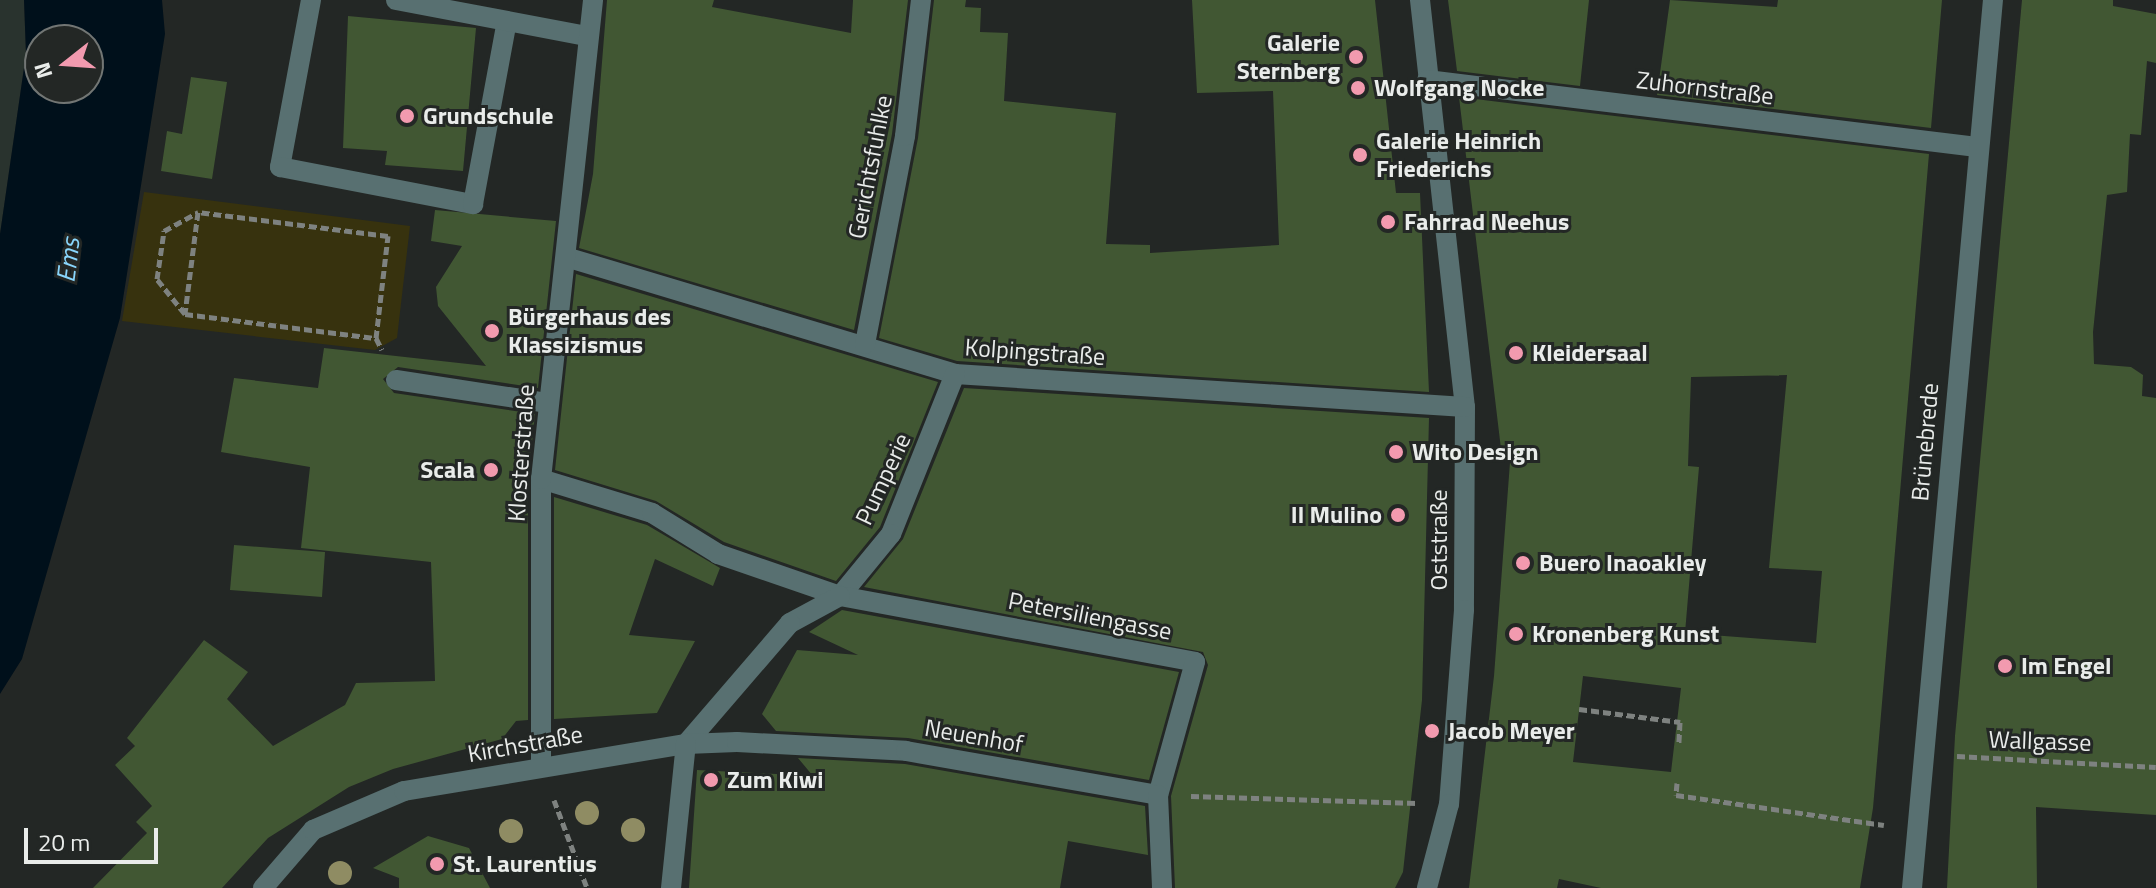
<!DOCTYPE html>
<html>
<head>
<meta charset="utf-8">
<style>
	body { margin:0 }
	#map { position:relative; width:2156px; height:888px; overflow:hidden; background:#232725; font-family:"Titillium Web",sans-serif }
	div>[style] { position:absolute }
	.built>* { inset:0; background:#29332e }
	.green>* { inset:0; background:#37320e }
	.water>* { inset:0; background:#00101b }
	.building>* { inset:0; background:#415733 }
	.path>* { height:5px; margin-top:-2.5px; transform-origin:0; background:repeating-linear-gradient(90deg,#7e8280 0 8px,transparent 0 12px) }
	.minor>* { height:20px; margin:-10px; padding:0 10px; transform-origin:10px; border-radius:10px; background:#587071 }
	.trees>* { width:24px; height:24px; margin:-12px; border-radius:50%; background:#8f8c63 }
	.dots>* { width:22px; height:22px; translate:-50% -50%; box-sizing:border-box; border:4px solid #232725; border-radius:50% }
	span { translate:-50% -50%; white-space:nowrap; text-align:center; line-height:1.15; -webkit-text-stroke:6px #232725; paint-order:stroke }
	.poi-label { font-size:24px; color:#e9ecea; font-weight:700 }
	.right { translate:-100% -50%; text-align:right }
	.left { translate:0 -50%; text-align:left }
	.street-label { font-size:24px; color:#e9ecea }
	.water-label { font-size:26px; color:#89d6fc; font-style:italic }
	.north { position:absolute; left:24px; top:24px; width:80px; height:80px; box-sizing:border-box; background:#232725; border:2px solid #727674; border-radius:50%; rotate:253deg; font-size:22px; font-weight:700; line-height:32px; text-align:center; color:#e9ecea }
	.north::after { content:''; display:block; margin:auto; width:28px; height:36px; background:#f29aaf; clip-path:polygon(50% 0,100% 100%,50% 72%,0 100%) }
	.scale { position:absolute; left:24px; top:828px; width:134px; height:36px; box-sizing:border-box; border:4px solid #e9ecea; border-top:0; padding-left:10px; font-size:24px; line-height:28px; white-space:nowrap; color:#e9ecea; -webkit-text-stroke:6px #232725; paint-order:stroke }
</style>
</head>
<body>
<div id="map">
	<div class="built">
		<div style="clip-path:polygon(0 0,24px 0,26px 54px,0 234px)"></div>
	</div>
	<div class="green">
		<div style="clip-path:polygon(144px 192px,410px 226px,397px 338px,375px 350px,122px 321px)"></div>
	</div>
	<div class="water">
		<div style="clip-path:polygon(evenodd,24px 0,162px 0,165px 34px,120px 318px,22px 659px,0 694px,0 234px,26px 54px,24px 0,40px 40px,88px 40px,88px 88px,40px 88px,40px 40px)"></div>
	</div>
	<div class="building">
		<div style="clip-path:polygon(607px 0,714px 0,712px 7px,851px 33px,853px 0,908px 0,892px 134px,854px 330px,579px 248px,593px 174px)"></div>
		<div style="clip-path:polygon(934px 0,966px 0,965px 7px,981px 8px,980px 32px,1008px 33px,1004px 101px,1116px 113px,1106px 244px,1150px 245px,1150px 253px,1279px 245px,1273px 91px,1197px 93px,1192px 0,1375px 0,1396px 193px,1420px 193px,1429px 392px,957px 361px,879px 338px,918px 138px)"></div>
		<div style="clip-path:polygon(1448px 0,1589px 0,1580px 86px,1457px 71px)"></div>
		<div style="clip-path:polygon(1670px 0,1777px 7px,1778px 0,1942px 0,1931px 128px,1657px 95px)"></div>
		<div style="clip-path:polygon(2022px 0,2113px 0,2113px 6px,2156px 14px,2156px 63px,2147px 61px,2141px 135px,2130px 134px,2127px 192px,2107px 195px,2093px 332px,2094px 364px,2131px 367px,2143px 375px,2142px 396px,2156px 398px,2156px 815px,2036px 807px,2037px 888px,1947px 888px,1955px 736px)"></div>
		<div style="clip-path:polygon(348px 16px,476px 28px,463px 171px,385px 165px,387px 151px,343px 148px)"></div>
		<div style="clip-path:polygon(191px 77px,227px 82px,212px 179px,161px 171px,167px 131px,182px 134px)"></div>
		<div style="clip-path:polygon(evenodd,1459px 97px,1929px 154px,1873px 808px,1860px 888px,1601px 888px,1559px 879px,1557px 888px,1469px 888px,1494px 676px,1511px 449px,1501px 449px,1459px 97px,1787px 375px,1769px 568px,1822px 571px,1816px 643px,1685px 633px,1699px 467px,1688px 466px,1691px 377px,1787px 375px,1459px 97px,1583px 676px,1681px 688px,1671px 772px,1573px 762px,1583px 676px)"></div>
		<div style="clip-path:polygon(435px 210px,556px 221px,538px 388px,398px 367px,383px 379px,394px 393px,535px 414px,528px 479px,528px 720px,516px 721px,502px 739px,393px 769px,349px 787px,268px 838px,222px 888px,93px 888px,147px 833px,136px 822px,152px 806px,115px 765px,135px 746px,127px 738px,204px 640px,248px 672px,227px 699px,273px 746px,345px 705px,356px 683px,435px 681px,431px 562px,301px 548px,310px 467px,221px 452px,234px 378px,318px 388px,324px 348px,486px 366px,438px 306px,436px 287px,462px 246px,431px 241px)"></div>
		<div style="clip-path:polygon(576px 274px,938px 382px,880px 527px,836px 581px,724px 542px,656px 501px,555px 470px)"></div>
		<div style="clip-path:polygon(964px 388px,1429px 418px,1422px 700px,1403px 872px,1395px 888px,1175px 888px,1171px 796px,1208px 665px,1203px 652px,864px 587px,903px 539px)"></div>
		<div style="clip-path:polygon(554px 497px,647px 525px,720px 568px,713px 586px,655px 559px,629px 635px,695px 641px,657px 713px,554px 719px)"></div>
		<div style="clip-path:polygon(234px 545px,325px 552px,322px 597px,230px 590px)"></div>
		<div style="clip-path:polygon(842px 610px,1179px 672px,1149px 780px,908px 738px,776px 731px,762px 714px,797px 650px,858px 655px,809px 632px)"></div>
		<div style="clip-path:polygon(798px 758px,905px 764px,1145px 806px,1148px 855px,1068px 841px,1060px 888px,689px 888px,697px 770px,813px 776px)"></div>
		<div style="clip-path:polygon(428px 836px,469px 848px,490px 888px,399px 888px,399px 878px,373px 868px)"></div>
	</div>
	<div class="path">
		<div style="left:185px;top:314px;width:45px;rotate:-128.7deg"></div>
		<div style="left:157px;top:279px;width:49px;rotate:-81.7deg"></div>
		<div style="left:164px;top:231px;width:39px;rotate:-29deg"></div>
		<div style="left:376px;top:338px;width:103px;rotate:-83.3deg"></div>
		<div style="left:388px;top:236px;width:192px;rotate:-172.8deg"></div>
		<div style="left:198px;top:212px;width:103px;rotate:97.3deg"></div>
		<div style="left:185px;top:314px;width:193px;rotate:7.2deg"></div>
		<div style="left:376px;top:338px;width:13px;rotate:63deg"></div>
		<div style="left:1579px;top:709px;width:102px;rotate:7.3deg"></div>
		<div style="left:1680px;top:722px;width:21px;rotate:93deg"></div>
		<div style="left:1957px;top:756px;width:199px;rotate:3.2deg"></div>
		<div style="left:1677px;top:783px;width:12px;rotate:95deg"></div>
		<div style="left:1676px;top:795px;width:210px;rotate:8.2deg"></div>
		<div style="left:1191px;top:796px;width:226px;rotate:1.8deg"></div>
		<div style="left:554px;top:800px;width:94px;rotate:69.4deg"></div>
	</div>
	<div class="minor">
		<div style="left:311px;top:0;width:170px;rotate:100.5deg"></div>
		<div style="left:280px;top:167px;width:197px;rotate:10.9deg"></div>
		<div style="left:473px;top:204px;width:186px;rotate:-79.5deg"></div>
		<div style="left:396px;top:0;width:193px;rotate:10.7deg"></div>
		<div style="left:1420px;top:0;width:409px;rotate:83.7deg"></div>
		<div style="left:1465px;top:407px;width:203px;rotate:90.3deg"></div>
		<div style="left:1464px;top:610px;width:195px;rotate:94.4deg"></div>
		<div style="left:1449px;top:804px;width:87px;rotate:104.7deg"></div>
		<div style="left:1427px;top:80px;width:554px;rotate:6.95deg"></div>
		<div style="left:569px;top:258px;width:403px;rotate:16.7deg"></div>
		<div style="left:955px;top:374px;width:511px;rotate:3.7deg"></div>
		<div style="left:865px;top:344px;width:212px;rotate:-79.1deg"></div>
		<div style="left:905px;top:136px;width:137px;rotate:-83.3deg"></div>
		<div style="left:955px;top:374px;width:172px;rotate:111.8deg"></div>
		<div style="left:891px;top:534px;width:80px;rotate:129.4deg"></div>
		<div style="left:840px;top:596px;width:361px;rotate:10.5deg"></div>
		<div style="left:1195px;top:662px;width:138px;rotate:105.5deg"></div>
		<div style="left:396px;top:380px;width:154px;rotate:8.6deg"></div>
		<div style="left:541px;top:479px;width:116px;rotate:17deg"></div>
		<div style="left:652px;top:513px;width:78px;rotate:31.8deg"></div>
		<div style="left:718px;top:554px;width:129px;rotate:19deg"></div>
		<div style="left:840px;top:596px;width:57px;rotate:151.6deg"></div>
		<div style="left:790px;top:623px;width:160px;rotate:130.7deg"></div>
		<div style="left:541px;top:767px;width:288px;rotate:-90deg"></div>
		<div style="left:541px;top:479px;width:482px;rotate:-83.8deg"></div>
		<div style="left:263px;top:888px;width:77px;rotate:-49.2deg"></div>
		<div style="left:313px;top:830px;width:99px;rotate:-23.2deg"></div>
		<div style="left:404px;top:791px;width:286px;rotate:-9.5deg"></div>
		<div style="left:686px;top:744px;width:51px;rotate:-2.2deg"></div>
		<div style="left:737px;top:742px;width:169px;rotate:3deg"></div>
		<div style="left:906px;top:751px;width:256px;rotate:9.9deg"></div>
		<div style="left:1158px;top:795px;width:93px;rotate:87.5deg"></div>
		<div style="left:671px;top:888px;width:145px;rotate:-84.1deg"></div>
		<div style="left:1912px;top:888px;width:892px;rotate:-84.79deg"></div>
	</div>
	<div class="trees">
		<div style="left:587px;top:813px"></div>
		<div style="left:633px;top:830px"></div>
		<div style="left:511px;top:831px"></div>
		<div style="left:340px;top:873px"></div>
	</div>
	<div class="dots">
		<div style="left:1356px;top:57px;background:#f29aaf"></div>
		<div style="left:1358px;top:88px;background:#f29aaf"></div>
		<div style="left:407px;top:116px;background:#f29aaf"></div>
		<div style="left:1360px;top:155px;background:#f29aaf"></div>
		<div style="left:1388px;top:222px;background:#f29aaf"></div>
		<div style="left:492px;top:331px;background:#f29aaf"></div>
		<div style="left:1516px;top:353px;background:#f29aaf"></div>
		<div style="left:1396px;top:452px;background:#f29aaf"></div>
		<div style="left:491px;top:470px;background:#f29aaf"></div>
		<div style="left:1398px;top:515px;background:#f29aaf"></div>
		<div style="left:1523px;top:563px;background:#f29aaf"></div>
		<div style="left:1516px;top:634px;background:#f29aaf"></div>
		<div style="left:2005px;top:666px;background:#f29aaf"></div>
		<div style="left:1432px;top:731px;background:#f29aaf"></div>
		<div style="left:711px;top:780px;background:#f29aaf"></div>
		<div style="left:437px;top:864px;background:#f29aaf"></div>
	</div>
	<div class="poi-label">
		<span class="right" style="left:1340px;top:57px">Galerie<br>Sternberg</span>
		<span class="left" style="left:1374px;top:88px">Wolfgang Nocke</span>
		<span class="left" style="left:423px;top:116px">Grundschule</span>
		<span class="left" style="left:1376px;top:155px">Galerie Heinrich<br>Friederichs</span>
		<span class="left" style="left:1404px;top:222px">Fahrrad Neehus</span>
		<span class="left" style="left:508px;top:331px">Bürgerhaus des<br>Klassizismus</span>
		<span class="left" style="left:1532px;top:353px">Kleidersaal</span>
		<span class="left" style="left:1412px;top:452px">Wito Design</span>
		<span class="right" style="left:475px;top:470px">Scala</span>
		<span class="right" style="left:1382px;top:515px">Il Mulino</span>
		<span class="left" style="left:1539px;top:563px">Buero Inaoakley</span>
		<span class="left" style="left:1532px;top:634px">Kronenberg Kunst</span>
		<span class="left" style="left:2021px;top:666px">Im Engel</span>
		<span class="left" style="left:1448px;top:731px">Jacob Meyer</span>
		<span class="left" style="left:727px;top:780px">Zum Kiwi</span>
		<span class="left" style="left:453px;top:864px">St. Laurentius</span>
	</div>
	<div class="street-label">
		<span style="left:1705px;top:88px;rotate:7deg">Zuhornstraße</span>
		<span style="left:870px;top:167px;rotate:-79deg">Gerichtsfuhlke</span>
		<span style="left:1035px;top:352px;rotate:4deg">Kolpingstraße</span>
		<span style="left:1925px;top:442px;rotate:-85deg">Brünebrede</span>
		<span style="left:521px;top:453px;rotate:-86deg">Klosterstraße</span>
		<span style="left:883px;top:479px;rotate:-65deg">Pumperie</span>
		<span style="left:1439px;top:540px;rotate:-90deg">Oststraße</span>
		<span style="left:1090px;top:616px;rotate:11deg">Petersiliengasse</span>
		<span style="left:974px;top:736px;rotate:10deg">Neuenhof</span>
		<span style="left:2040px;top:741px;rotate:2deg">Wallgasse</span>
		<span style="left:525px;top:744px;rotate:-10deg">Kirchstraße</span>
	</div>
	<div class="water-label">
		<span style="left:68px;top:260px;rotate:-83deg">Ems</span>
	</div>
	<div class="north">N</div>
	<div class="scale">20 m</div>
</div>
</body>
</html>
